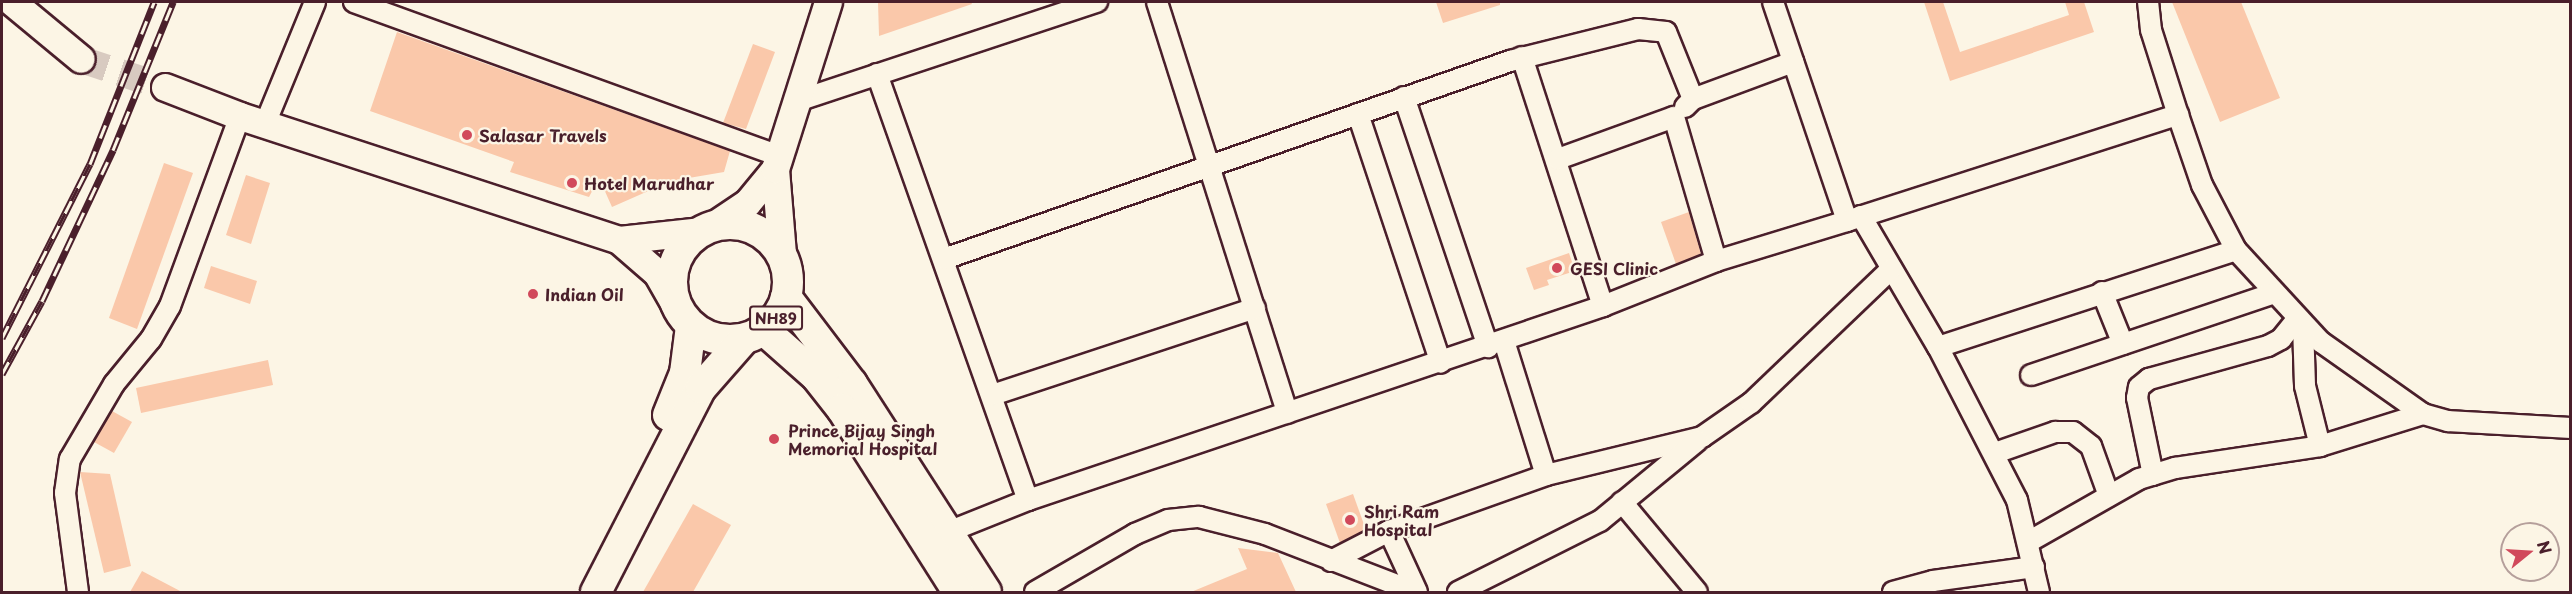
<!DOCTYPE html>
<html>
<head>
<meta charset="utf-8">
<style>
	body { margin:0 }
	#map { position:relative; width:2572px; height:594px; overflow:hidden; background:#fcf5e5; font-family:"Playpen Sans",sans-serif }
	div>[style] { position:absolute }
	.building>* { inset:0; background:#fac8aa }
	.secondary-tunnel>* { height:27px; margin-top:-13.5px; transform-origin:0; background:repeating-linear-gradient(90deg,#d8cac0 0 27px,transparent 0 41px) }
	.roads { filter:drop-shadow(2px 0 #4a1f2b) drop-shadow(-2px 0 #4a1f2b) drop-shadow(0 2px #4a1f2b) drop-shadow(0 -2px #4a1f2b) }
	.street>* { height:20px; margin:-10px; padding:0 10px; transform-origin:10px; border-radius:10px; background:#fcf5e5 }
	.secondary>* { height:27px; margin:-13.5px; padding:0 13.5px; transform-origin:13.5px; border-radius:13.5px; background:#fcf5e5 }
	.primary>* { height:30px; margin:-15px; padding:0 15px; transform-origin:15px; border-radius:15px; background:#fcf5e5 }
	.primary>.ring { margin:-15px; padding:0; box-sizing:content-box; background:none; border:30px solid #fcf5e5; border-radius:50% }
	.rail>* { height:7px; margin-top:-3.5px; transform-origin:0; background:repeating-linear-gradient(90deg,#fcf5e5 0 14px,#4a1f2b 0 28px); box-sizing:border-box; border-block:2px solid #4a1f2b }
	.dots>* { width:16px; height:16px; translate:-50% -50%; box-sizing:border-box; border:3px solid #fcf5e5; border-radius:50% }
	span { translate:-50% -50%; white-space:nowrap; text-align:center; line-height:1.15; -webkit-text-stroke:4.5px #fcf5e5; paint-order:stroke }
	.shield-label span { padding:2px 4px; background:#fcf5e5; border:2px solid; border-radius:4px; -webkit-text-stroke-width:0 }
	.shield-label { font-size:15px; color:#4a1f2b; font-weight:700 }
	.poi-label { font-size:16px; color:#4a1f2b; font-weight:700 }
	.left { translate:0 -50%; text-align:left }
	.frame { position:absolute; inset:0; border:3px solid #4a1f2b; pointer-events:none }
	.north { position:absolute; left:2500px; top:522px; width:60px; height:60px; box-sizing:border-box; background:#fcf5e5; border:2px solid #b59f9b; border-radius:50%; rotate:72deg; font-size:16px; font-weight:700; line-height:24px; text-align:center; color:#4a1f2b }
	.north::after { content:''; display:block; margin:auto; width:21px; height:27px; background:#d1495b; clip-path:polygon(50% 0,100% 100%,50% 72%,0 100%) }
</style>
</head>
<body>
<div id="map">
	<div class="building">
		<div style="clip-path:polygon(878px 2px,971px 2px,972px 4px,879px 36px)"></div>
		<div style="clip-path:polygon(1436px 2px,1500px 2px,1500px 5px,1443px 23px)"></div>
		<div style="clip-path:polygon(1924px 2px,1943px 2px,1960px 52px,2069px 15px,2065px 2px,2084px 2px,2094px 32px,1950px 81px)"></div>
		<div style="clip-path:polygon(2172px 2px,2241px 2px,2280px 98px,2220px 122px)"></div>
		<div style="clip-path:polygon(397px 32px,730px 151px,724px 172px,671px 181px,612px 207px,599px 178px,589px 197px,510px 172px,514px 162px,370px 111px)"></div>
		<div style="clip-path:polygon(753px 44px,775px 52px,746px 129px,723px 123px)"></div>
		<div style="clip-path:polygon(164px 163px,193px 173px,137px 329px,109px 318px)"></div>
		<div style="clip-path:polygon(246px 175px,270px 183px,251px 244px,226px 235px)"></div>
		<div style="clip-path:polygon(1689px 212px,1701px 254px,1676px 264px,1661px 222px)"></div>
		<div style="clip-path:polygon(1569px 253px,1575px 271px,1547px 280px,1549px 285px,1534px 290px,1526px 268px)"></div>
		<div style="clip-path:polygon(211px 266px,257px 281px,250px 304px,204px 288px)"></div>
		<div style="clip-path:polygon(268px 360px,273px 385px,141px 413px,136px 388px)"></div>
		<div style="clip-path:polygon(112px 411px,132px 422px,114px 453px,94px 442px)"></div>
		<div style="clip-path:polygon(80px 472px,110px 474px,131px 566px,104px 573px)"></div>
		<div style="clip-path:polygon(1353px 494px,1366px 530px,1340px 543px,1326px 504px)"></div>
		<div style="clip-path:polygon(693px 504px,731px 525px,693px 592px,643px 592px)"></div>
		<div style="clip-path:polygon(1238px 548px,1278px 553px,1296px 592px,1191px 592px,1247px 569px)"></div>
		<div style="clip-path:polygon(142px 571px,182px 592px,130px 592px)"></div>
	</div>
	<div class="secondary-tunnel">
		<div style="left:81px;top:59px;width:89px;rotate:18.4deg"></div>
	</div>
	<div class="roads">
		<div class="street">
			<div style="left:354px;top:2px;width:453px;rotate:19.9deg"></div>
			<div style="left:1157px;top:2px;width:431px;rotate:72.4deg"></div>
			<div style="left:1773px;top:2px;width:231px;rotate:71.3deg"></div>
			<div style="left:1847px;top:221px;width:348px;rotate:-17.8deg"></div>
			<div style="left:2178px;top:115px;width:89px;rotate:-107.6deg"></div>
			<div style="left:2151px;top:30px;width:28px;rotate:-96deg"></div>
			<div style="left:1522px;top:57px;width:262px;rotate:72deg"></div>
			<div style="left:877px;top:74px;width:452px;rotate:70.5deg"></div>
			<div style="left:1404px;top:97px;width:264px;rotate:71.4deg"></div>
			<div style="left:800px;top:100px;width:313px;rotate:-18.3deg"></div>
			<div style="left:1685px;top:107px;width:11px;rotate:-45deg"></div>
			<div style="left:1693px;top:99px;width:107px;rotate:-20.3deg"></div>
			<div style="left:1358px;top:114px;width:262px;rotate:71.6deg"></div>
			<div style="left:2178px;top:115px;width:74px;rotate:71.1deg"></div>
			<div style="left:2202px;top:185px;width:73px;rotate:62.4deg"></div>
			<div style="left:2236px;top:250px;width:125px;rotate:47.3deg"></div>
			<div style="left:2321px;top:342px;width:125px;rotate:35.2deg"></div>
			<div style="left:2423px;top:414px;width:26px;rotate:16deg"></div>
			<div style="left:2448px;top:421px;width:122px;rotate:3.3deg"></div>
			<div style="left:265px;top:124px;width:132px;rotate:-67.7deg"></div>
			<div style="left:1558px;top:159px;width:123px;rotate:-19.9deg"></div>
			<div style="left:1674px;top:117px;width:150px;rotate:73.7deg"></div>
			<div style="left:1861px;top:216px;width:152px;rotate:59.6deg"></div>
			<div style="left:1938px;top:347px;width:313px;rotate:-18deg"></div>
			<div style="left:944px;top:259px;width:600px;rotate:-19.28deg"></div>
			<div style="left:1510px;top:61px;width:132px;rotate:-14deg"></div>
			<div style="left:1638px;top:29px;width:28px;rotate:6deg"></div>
			<div style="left:1666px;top:32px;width:72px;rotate:68.1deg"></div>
			<div style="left:2102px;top:292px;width:56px;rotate:68deg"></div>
			<div style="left:2303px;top:325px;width:61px;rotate:88.1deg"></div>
			<div style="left:2305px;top:386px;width:62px;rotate:76deg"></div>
			<div style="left:1504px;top:341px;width:140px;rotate:72.6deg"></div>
			<div style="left:1938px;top:347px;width:172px;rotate:62.7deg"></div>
			<div style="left:2017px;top:500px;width:95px;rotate:76.6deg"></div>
			<div style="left:2031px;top:375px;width:254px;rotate:-18.6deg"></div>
			<div style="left:992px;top:395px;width:277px;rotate:-18.3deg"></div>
			<div style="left:1995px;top:453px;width:64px;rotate:-19.3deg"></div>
			<div style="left:2055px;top:432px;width:18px"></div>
			<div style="left:2073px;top:432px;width:23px;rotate:38deg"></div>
			<div style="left:2091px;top:446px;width:53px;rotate:70.2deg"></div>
			<div style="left:2153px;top:475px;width:79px;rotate:-101.7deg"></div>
			<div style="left:2137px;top:398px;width:11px;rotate:-80deg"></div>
			<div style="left:2139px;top:387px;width:13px;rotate:-39deg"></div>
			<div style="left:2149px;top:379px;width:123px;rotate:-15.5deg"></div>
			<div style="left:2268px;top:346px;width:15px;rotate:-28deg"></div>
			<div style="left:2281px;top:339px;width:26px;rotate:-51deg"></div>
			<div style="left:1622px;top:502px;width:117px;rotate:50.2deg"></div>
			<div style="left:1389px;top:531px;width:67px;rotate:65.3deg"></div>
			<div style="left:938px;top:536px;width:97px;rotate:-21.8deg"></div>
			<div style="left:1028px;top:500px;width:607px;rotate:-18.64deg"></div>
			<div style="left:1603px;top:306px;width:122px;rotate:-21.7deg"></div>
			<div style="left:1716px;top:261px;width:137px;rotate:-17deg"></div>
			<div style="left:2030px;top:541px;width:125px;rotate:-29.6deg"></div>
			<div style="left:2139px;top:479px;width:38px;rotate:-17deg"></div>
			<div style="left:2175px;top:468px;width:147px;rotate:-8.6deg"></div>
			<div style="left:2320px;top:446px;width:108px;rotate:-17.3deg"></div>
			<div style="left:1331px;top:561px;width:65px;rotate:-27.3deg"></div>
			<div style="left:1389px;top:531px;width:167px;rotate:-19.6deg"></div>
			<div style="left:1546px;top:475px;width:161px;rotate:-13.7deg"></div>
			<div style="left:1702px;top:437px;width:60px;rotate:-34.8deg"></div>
			<div style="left:1751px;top:403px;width:194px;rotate:-43.7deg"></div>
			<div style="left:78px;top:592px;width:100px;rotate:-97.5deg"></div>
			<div style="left:65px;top:493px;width:34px;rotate:-82deg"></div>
			<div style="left:70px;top:459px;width:87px;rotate:-59.6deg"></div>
			<div style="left:114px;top:384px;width:58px;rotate:-50.6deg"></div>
			<div style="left:151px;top:339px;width:38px;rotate:-60deg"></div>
			<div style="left:170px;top:306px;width:202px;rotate:-69.8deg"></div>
			<div style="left:1035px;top:592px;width:116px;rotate:-30.1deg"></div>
			<div style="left:1135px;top:534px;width:36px;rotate:-23deg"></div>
			<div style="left:1168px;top:520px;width:31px;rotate:-6deg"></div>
			<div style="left:1199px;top:517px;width:68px;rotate:14.4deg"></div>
			<div style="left:1265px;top:534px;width:161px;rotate:21.1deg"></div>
			<div style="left:1458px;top:592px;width:159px;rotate:-26.6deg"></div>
			<div style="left:1600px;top:521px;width:126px;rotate:-39.5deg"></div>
			<div style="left:1893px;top:592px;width:41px;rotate:-15.4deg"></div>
			<div style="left:1933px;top:581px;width:102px;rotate:-7.9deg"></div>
		</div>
		<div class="secondary">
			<div style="left:12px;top:2px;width:89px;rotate:39.6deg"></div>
			<div style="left:165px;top:87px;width:80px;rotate:21.1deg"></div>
			<div style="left:240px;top:116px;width:399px;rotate:18.1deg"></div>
			<div style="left:619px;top:240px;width:81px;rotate:-6.3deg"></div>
			<div style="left:775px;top:169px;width:86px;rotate:85.3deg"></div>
			<div style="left:714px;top:225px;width:40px;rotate:-34deg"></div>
			<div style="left:747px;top:203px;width:44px;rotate:-50.5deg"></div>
			<div style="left:775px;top:169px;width:175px;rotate:-72.4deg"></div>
			<div style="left:619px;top:240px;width:50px;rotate:41deg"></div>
			<div style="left:657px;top:273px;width:40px;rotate:60.3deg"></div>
		</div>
		<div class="primary">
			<div class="ring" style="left:672px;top:224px;width:86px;height:86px"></div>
			<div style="left:786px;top:297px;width:109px;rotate:52.8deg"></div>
			<div style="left:852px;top:384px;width:247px;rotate:57.2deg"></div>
			<div style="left:764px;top:330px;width:69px;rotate:41.5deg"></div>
			<div style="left:816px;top:376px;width:42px;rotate:51.8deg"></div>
			<div style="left:842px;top:409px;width:217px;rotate:57.6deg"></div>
			<div style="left:668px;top:415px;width:45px;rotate:-68deg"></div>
			<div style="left:685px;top:373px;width:47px;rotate:-82.7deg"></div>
			<div style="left:596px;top:592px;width:229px;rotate:-62.8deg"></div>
			<div style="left:701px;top:388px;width:65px;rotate:-48.7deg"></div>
		</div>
	</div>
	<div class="rail">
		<div style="left:2px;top:338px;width:195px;rotate:-63.2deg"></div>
		<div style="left:90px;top:164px;width:174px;rotate:-68.4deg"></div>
		<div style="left:2px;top:374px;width:83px;rotate:-61.3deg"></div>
		<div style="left:42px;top:301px;width:167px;rotate:-64.8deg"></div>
		<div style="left:113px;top:150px;width:160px;rotate:-67.9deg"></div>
	</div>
	<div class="dots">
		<div style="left:467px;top:135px;background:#d1495b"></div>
		<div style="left:572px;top:183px;background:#d1495b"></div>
		<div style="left:1557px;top:268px;background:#d1495b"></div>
		<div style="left:533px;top:294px;background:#d1495b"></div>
		<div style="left:774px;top:439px;background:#d1495b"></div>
		<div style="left:1350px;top:520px;background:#d1495b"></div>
	</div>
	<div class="shield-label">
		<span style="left:776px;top:318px">NH89</span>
	</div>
	<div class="poi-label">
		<span class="left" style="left:479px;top:135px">Salasar Travels</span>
		<span class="left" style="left:584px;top:183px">Hotel Marudhar</span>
		<span class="left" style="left:1570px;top:268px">GESI Clinic</span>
		<span class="left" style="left:545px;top:294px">Indian Oil</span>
		<span class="left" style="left:788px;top:439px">Prince Bijay Singh<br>Memorial Hospital</span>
		<span class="left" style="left:1364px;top:520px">Shri Ram<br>Hospital</span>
	</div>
	<div class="frame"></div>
	<div class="north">N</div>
</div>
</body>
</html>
